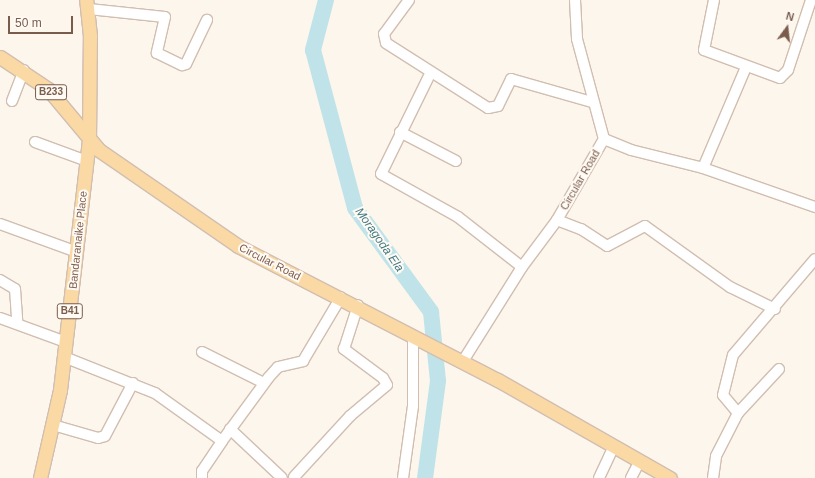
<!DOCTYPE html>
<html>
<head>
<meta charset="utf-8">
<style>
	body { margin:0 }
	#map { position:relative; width:815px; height:478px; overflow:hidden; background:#fdf6ec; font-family:Arial,sans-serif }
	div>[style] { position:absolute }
	.river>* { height:16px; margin:-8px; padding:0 8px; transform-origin:8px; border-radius:8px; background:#bfe3e8 }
	.roads { filter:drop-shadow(1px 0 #d1beb0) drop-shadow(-1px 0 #d1beb0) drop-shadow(0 1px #d1beb0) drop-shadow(0 -1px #d1beb0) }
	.minor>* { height:10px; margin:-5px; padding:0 5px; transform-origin:5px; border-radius:5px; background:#fff }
	.major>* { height:13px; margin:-6.5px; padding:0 6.5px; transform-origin:6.5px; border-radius:6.5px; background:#fbd9a5 }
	span { translate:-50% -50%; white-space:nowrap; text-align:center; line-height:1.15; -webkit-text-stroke:4px #fffaf3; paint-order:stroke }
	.shield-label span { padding:1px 3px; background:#fffaf3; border:1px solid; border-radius:3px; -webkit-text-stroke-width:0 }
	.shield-label { font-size:10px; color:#7a5c4d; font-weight:700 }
	.street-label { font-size:11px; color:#7a5c4d }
	.water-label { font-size:12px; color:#437c86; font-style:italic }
	.north { position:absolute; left:767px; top:8px; width:40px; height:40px; -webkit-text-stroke:3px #fffaf3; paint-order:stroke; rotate:15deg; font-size:11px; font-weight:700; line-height:16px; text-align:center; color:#7a5c4d }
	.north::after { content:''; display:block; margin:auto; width:14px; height:18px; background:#7a5c4d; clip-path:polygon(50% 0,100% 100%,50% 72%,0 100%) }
	.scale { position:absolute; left:8px; top:16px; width:65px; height:18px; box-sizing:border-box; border:2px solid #7a5c4d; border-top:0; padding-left:5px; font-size:12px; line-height:14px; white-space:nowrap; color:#7a5c4d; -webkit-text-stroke:3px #fffaf3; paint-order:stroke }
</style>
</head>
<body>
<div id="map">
	<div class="river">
		<div style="left:326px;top:0;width:52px;rotate:104.6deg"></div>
		<div style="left:313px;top:50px;width:163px;rotate:75.1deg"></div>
		<div style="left:355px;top:208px;width:129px;rotate:53.8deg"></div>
		<div style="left:431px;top:312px;width:69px;rotate:84.2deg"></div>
		<div style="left:438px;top:381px;width:98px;rotate:97.6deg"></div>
	</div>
	<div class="roads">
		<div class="minor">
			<div style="left:409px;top:0;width:42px;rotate:126.3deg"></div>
			<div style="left:384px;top:34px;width:9px;rotate:77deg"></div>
			<div style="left:386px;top:43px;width:121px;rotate:32.5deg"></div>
			<div style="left:488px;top:108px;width:10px;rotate:-11deg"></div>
			<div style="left:498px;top:106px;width:30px;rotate:-64deg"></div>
			<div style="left:511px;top:79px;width:84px;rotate:15.9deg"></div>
			<div style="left:575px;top:0;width:39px;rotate:87deg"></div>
			<div style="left:577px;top:39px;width:104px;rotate:74.9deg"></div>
			<div style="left:604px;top:139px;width:29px;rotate:22deg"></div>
			<div style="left:631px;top:150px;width:74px;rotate:14deg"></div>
			<div style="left:703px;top:168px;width:119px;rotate:19.2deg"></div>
			<div style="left:714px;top:0;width:51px;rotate:101.3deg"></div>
			<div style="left:704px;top:50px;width:81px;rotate:20.2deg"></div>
			<div style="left:780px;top:78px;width:11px;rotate:-45deg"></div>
			<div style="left:788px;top:70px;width:74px;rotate:-71.8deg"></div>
			<div style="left:89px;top:9px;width:76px;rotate:6deg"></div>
			<div style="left:165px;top:17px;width:37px;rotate:103deg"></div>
			<div style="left:157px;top:53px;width:28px;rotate:26deg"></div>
			<div style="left:182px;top:65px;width:4px;rotate:-14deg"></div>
			<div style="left:186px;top:64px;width:49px;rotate:-64.5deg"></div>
			<div style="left:430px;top:74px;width:111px;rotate:116.1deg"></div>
			<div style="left:381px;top:174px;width:88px;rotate:29.2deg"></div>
			<div style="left:458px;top:217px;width:81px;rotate:38deg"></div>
			<div style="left:12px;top:101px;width:33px;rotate:-69deg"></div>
			<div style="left:400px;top:132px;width:63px;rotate:27.4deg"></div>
			<div style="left:35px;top:142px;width:55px;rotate:20.1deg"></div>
			<div style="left:703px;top:168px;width:110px;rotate:-66.9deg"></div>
			<div style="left:557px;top:220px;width:26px;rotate:21deg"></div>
			<div style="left:581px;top:229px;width:31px;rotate:33deg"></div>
			<div style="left:607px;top:246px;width:43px;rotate:-27.8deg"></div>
			<div style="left:645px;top:226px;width:105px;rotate:35.7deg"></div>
			<div style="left:730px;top:287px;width:50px;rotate:26.1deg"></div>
			<div style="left:0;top:224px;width:82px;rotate:20deg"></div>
			<div style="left:0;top:280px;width:17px;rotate:31deg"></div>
			<div style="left:15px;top:289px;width:32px;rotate:86deg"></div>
			<div style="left:0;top:318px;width:70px;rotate:20deg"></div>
			<div style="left:202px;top:352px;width:69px;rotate:26.6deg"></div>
			<div style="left:64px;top:357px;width:98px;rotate:21.6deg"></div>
			<div style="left:155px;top:393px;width:82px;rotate:35.6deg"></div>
			<div style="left:463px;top:361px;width:111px;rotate:-57.9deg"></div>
			<div style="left:522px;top:267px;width:59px;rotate:-53.3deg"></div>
			<div style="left:557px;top:220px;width:94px;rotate:-59.9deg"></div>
			<div style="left:738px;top:413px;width:23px;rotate:-130deg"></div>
			<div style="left:723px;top:395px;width:41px;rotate:-76deg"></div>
			<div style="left:733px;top:355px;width:126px;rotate:-49.5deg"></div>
			<div style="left:53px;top:425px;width:47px;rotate:16.1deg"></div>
			<div style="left:98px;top:438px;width:7px;rotate:-16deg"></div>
			<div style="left:105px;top:436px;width:60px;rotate:-62.2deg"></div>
			<div style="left:230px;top:429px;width:71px;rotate:43.3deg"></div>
			<div style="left:294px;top:477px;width:83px;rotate:-47.4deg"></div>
			<div style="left:350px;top:416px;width:48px;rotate:-40deg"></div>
			<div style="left:387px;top:385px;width:8px;rotate:-120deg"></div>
			<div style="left:383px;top:378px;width:49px;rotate:-143.4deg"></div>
			<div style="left:344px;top:349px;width:46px;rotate:-72.3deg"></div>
			<div style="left:202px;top:478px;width:7px;rotate:-90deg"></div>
			<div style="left:202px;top:471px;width:36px;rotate:-56deg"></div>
			<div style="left:222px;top:441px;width:79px;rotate:-53.7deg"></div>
			<div style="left:269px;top:377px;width:13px;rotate:-48deg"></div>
			<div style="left:278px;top:367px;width:26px;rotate:-13deg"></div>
			<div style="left:303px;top:361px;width:74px;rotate:-59.3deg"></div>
			<div style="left:403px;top:478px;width:73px;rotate:-82.1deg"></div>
			<div style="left:413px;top:406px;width:70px;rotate:-90deg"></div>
			<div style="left:599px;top:478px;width:35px;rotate:-65deg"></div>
			<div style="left:631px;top:478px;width:20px;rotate:-63deg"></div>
			<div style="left:713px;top:478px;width:22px;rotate:-82deg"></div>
			<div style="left:716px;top:456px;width:48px;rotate:-62.9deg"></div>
			<div style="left:738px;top:413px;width:60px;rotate:-47deg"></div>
		</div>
		<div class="major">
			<div style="left:0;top:57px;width:58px;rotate:33.7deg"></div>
			<div style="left:48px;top:89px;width:80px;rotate:50.1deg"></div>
			<div style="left:99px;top:150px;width:169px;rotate:34.6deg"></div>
			<div style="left:238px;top:246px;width:292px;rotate:27.3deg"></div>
			<div style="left:498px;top:380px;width:198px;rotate:29.7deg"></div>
			<div style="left:40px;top:478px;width:90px;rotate:-77.2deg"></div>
			<div style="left:60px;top:390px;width:251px;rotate:-83.4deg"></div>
			<div style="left:89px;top:141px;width:105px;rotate:-89.5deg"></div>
			<div style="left:90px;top:36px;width:36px;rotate:-96deg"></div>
		</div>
	</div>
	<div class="shield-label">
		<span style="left:51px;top:92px">B233</span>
		<span style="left:70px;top:311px">B41</span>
	</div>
	<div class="street-label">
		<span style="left:580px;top:180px;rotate:-60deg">Circular Road</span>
		<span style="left:78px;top:240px;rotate:-84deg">Bandaranaike Place</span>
		<span style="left:270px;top:262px;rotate:27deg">Circular Road</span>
	</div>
	<div class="water-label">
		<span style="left:379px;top:240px;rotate:55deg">Moragoda Ela</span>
	</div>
	<div class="north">N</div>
	<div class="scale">50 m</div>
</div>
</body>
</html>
